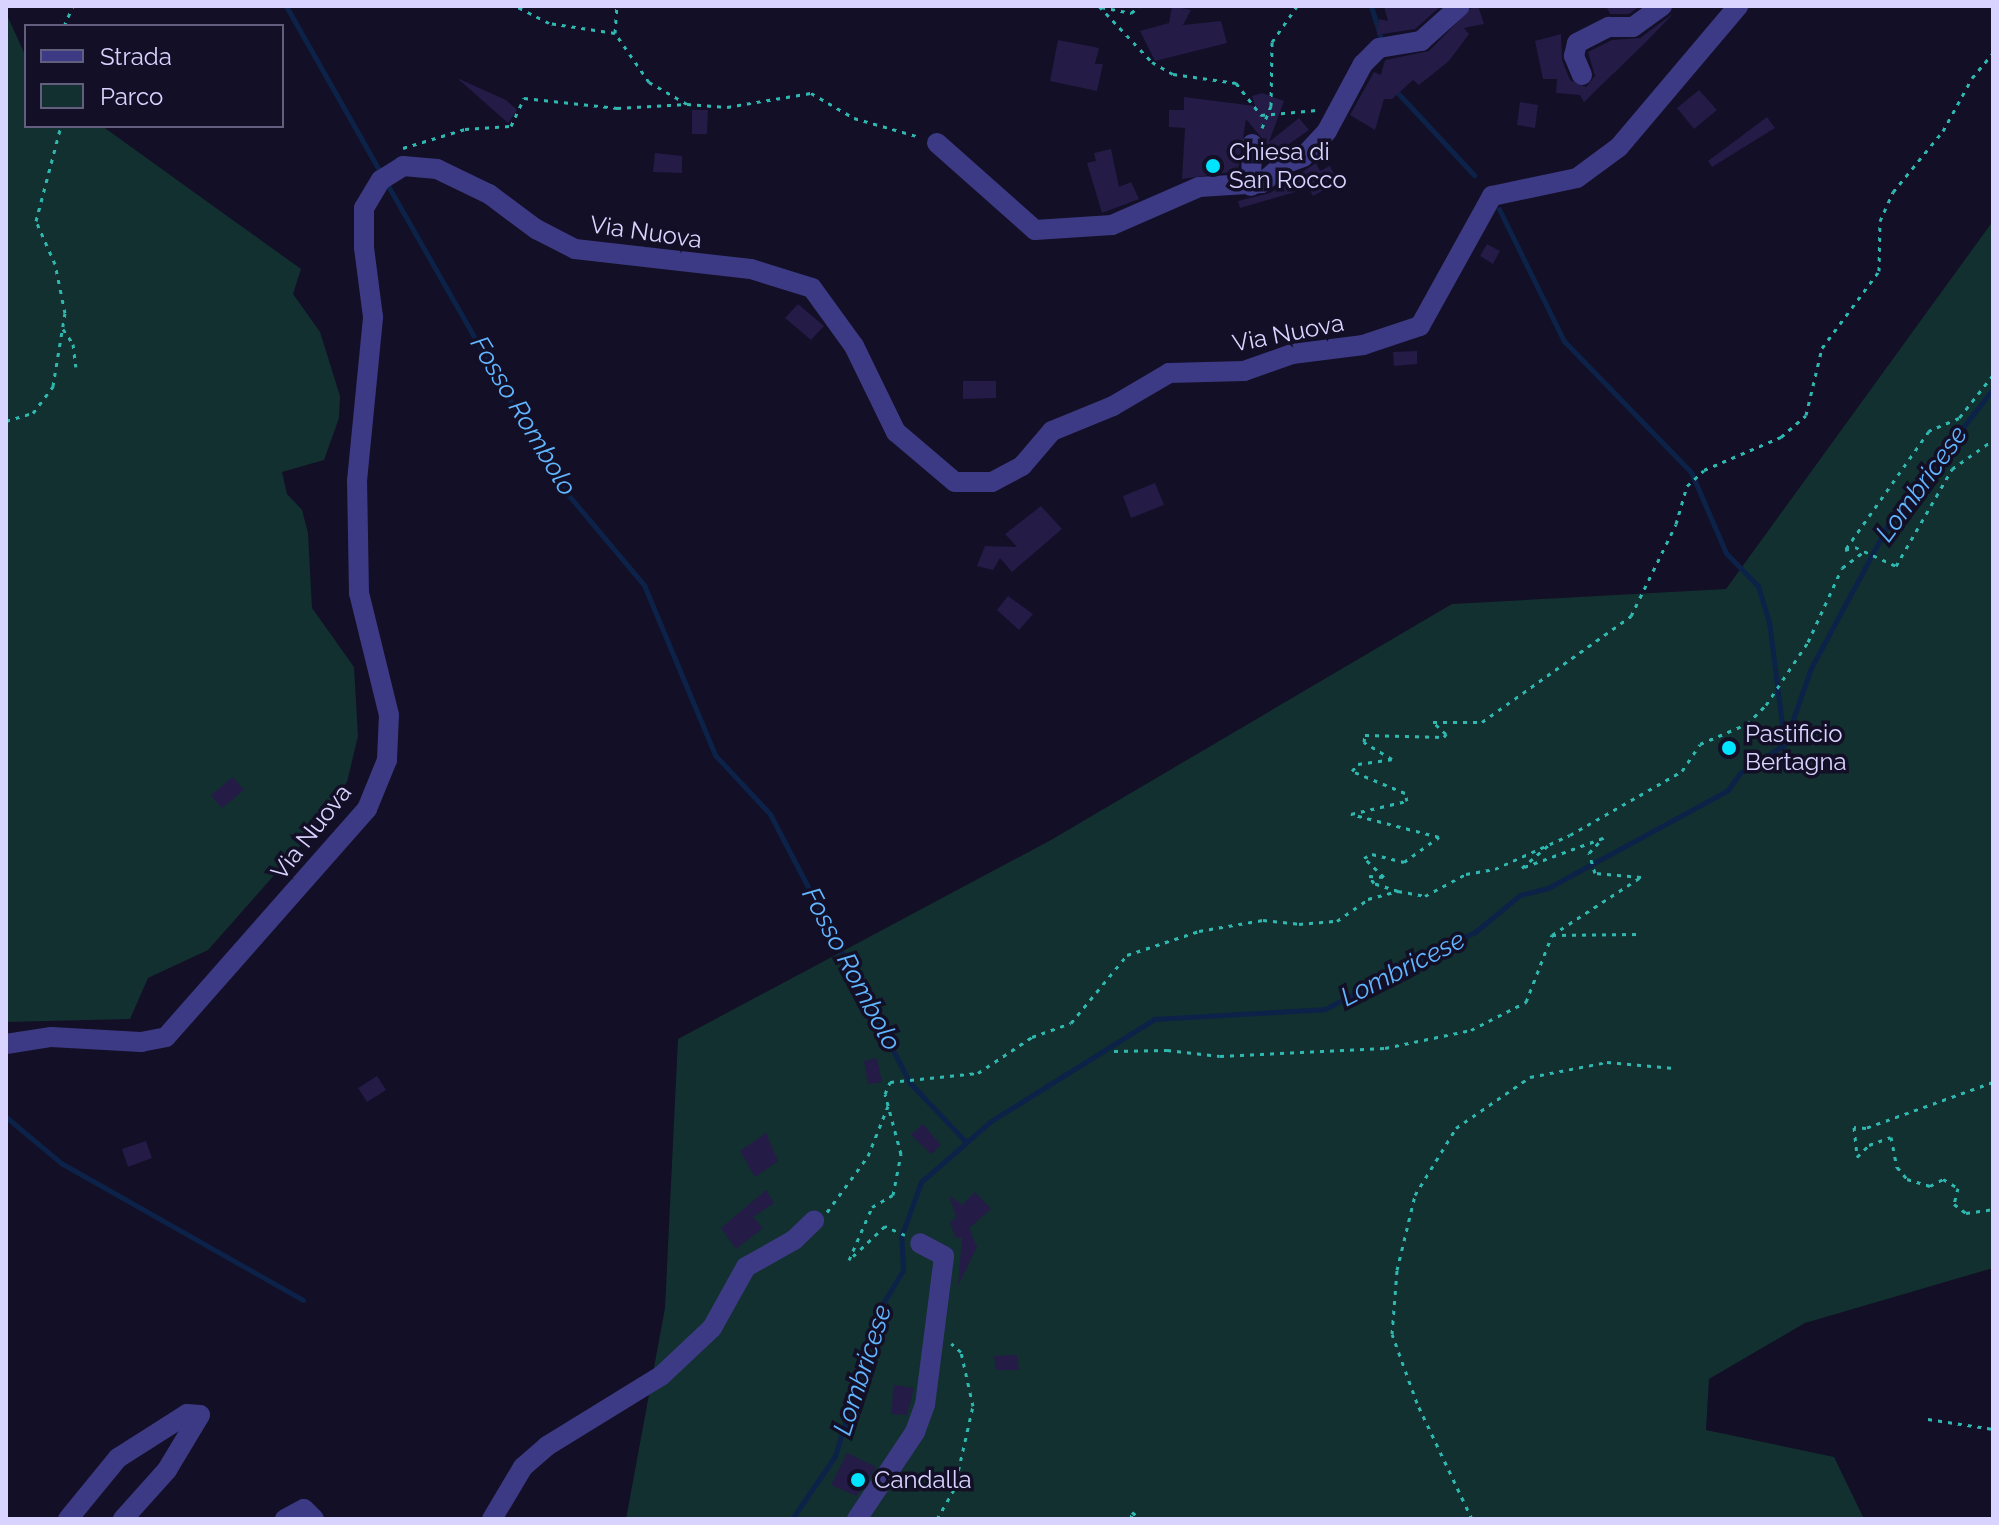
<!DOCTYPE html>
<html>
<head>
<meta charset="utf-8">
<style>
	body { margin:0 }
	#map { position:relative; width:1999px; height:1525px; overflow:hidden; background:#130f26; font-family:Raleway,sans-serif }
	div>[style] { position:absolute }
	.green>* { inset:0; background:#12302f }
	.stream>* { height:5px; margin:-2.5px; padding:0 2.5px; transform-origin:2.5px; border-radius:2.5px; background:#0c2248 }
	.building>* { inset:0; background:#241b47 }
	.path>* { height:3px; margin-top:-1.5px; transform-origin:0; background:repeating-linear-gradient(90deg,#2fb8b0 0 4px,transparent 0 10px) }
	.minor>* { height:20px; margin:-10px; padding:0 10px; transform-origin:10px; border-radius:10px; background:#3d3a85 }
	.dots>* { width:22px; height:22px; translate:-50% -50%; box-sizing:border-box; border:4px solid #130f26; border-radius:50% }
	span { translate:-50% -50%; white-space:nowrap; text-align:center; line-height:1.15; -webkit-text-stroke:7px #130f26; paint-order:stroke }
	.poi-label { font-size:24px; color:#d9d4ff }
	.left { translate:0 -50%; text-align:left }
	.street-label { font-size:24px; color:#d9d4ff }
	.water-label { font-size:26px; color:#62b6ff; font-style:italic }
	.frame { position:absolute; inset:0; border:8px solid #d9d4ff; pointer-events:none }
	.legend { position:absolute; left:24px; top:24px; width:260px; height:104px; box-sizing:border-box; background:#130f26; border:2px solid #625e7d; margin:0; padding:10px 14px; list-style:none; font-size:24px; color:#d9d4ff }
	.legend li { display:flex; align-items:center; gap:16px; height:40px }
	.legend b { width:40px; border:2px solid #625e7d }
</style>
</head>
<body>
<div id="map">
	<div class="green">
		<div style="clip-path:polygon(6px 13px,26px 57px,26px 126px,102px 126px,301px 269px,293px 294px,320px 332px,340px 396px,339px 418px,324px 460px,282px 472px,287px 494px,302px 510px,308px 533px,312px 608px,354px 667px,358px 736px,347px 782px,300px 846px,208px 950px,148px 978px,130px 1019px,6px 1022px)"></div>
		<div style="clip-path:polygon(1993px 221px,1993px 1268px,1805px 1323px,1709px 1379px,1706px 1430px,1834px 1457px,1864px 1519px,626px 1519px,665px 1308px,678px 1039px,1051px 840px,1452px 604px,1726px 589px)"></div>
	</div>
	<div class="stream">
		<div style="left:286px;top:6px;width:194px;rotate:60.4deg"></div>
		<div style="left:1371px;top:6px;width:39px;rotate:73deg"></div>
		<div style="left:1396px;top:91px;width:115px;rotate:47.1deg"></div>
		<div style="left:387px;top:184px;width:339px;rotate:60.3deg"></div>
		<div style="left:555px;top:479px;width:138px;rotate:50deg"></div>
		<div style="left:644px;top:585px;width:184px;rotate:67.3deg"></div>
		<div style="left:715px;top:755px;width:81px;rotate:47deg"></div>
		<div style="left:770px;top:814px;width:303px;rotate:62.5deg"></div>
		<div style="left:910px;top:1083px;width:81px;rotate:46.5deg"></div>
		<div style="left:1499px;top:209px;width:147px;rotate:63.8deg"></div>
		<div style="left:1564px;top:341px;width:182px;rotate:45.9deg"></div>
		<div style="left:1691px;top:472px;width:88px;rotate:66.6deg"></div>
		<div style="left:1726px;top:553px;width:46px;rotate:45.9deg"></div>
		<div style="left:1758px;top:586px;width:37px;rotate:73deg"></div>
		<div style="left:1769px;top:621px;width:119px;rotate:82.8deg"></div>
		<div style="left:6px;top:1117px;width:72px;rotate:39.9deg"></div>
		<div style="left:61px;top:1163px;width:278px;rotate:29.5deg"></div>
		<div style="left:792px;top:1519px;width:76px;rotate:-55.7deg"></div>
		<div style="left:835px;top:1456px;width:152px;rotate:-73.2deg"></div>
		<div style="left:879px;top:1310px;width:47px;rotate:-59deg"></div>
		<div style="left:903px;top:1270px;width:33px;rotate:-93deg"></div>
		<div style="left:901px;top:1237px;width:59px;rotate:-70deg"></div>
		<div style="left:921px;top:1182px;width:93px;rotate:-41.1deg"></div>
		<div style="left:991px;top:1121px;width:192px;rotate:-32deg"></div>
		<div style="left:1154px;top:1019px;width:171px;rotate:-3.3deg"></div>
		<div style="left:1325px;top:1009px;width:169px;rotate:-27.2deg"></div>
		<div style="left:1475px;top:932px;width:58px;rotate:-39.4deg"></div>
		<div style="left:1520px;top:895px;width:29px;rotate:-14deg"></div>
		<div style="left:1548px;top:888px;width:204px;rotate:-28.5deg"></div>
		<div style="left:1727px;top:791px;width:22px;rotate:-54deg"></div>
		<div style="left:1740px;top:773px;width:52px;rotate:-32.5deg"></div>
		<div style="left:1784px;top:745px;width:82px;rotate:-70.7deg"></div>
		<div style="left:1811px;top:668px;width:173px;rotate:-61.7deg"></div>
		<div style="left:1893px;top:516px;width:162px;rotate:-51.8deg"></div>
	</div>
	<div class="building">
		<div style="clip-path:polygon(1172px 6px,1191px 10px,1183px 25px,1221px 21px,1227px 43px,1155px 61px,1140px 31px,1169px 23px)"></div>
		<div style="clip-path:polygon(1384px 6px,1441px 6px,1415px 29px,1377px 35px,1379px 19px,1388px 21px)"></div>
		<div style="clip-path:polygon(1473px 6px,1478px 6px,1484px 24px,1464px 28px,1469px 34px,1449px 61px,1419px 85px,1413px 80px,1392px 99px,1384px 99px,1375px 130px,1350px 115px,1374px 72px,1381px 75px,1385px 60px,1429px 51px)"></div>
		<div style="clip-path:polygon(1606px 6px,1640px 6px,1629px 14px,1610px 14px)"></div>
		<div style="clip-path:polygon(1671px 15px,1672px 15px,1646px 42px,1584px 102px,1580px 95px,1556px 93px,1557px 79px,1543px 79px,1535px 41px,1561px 34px,1562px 60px,1570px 80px,1586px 87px,1595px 76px,1588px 52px,1612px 40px,1640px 38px)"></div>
		<div style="clip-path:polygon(1058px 40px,1099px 48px,1095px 64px,1103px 64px,1097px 91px,1050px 81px)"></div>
		<div style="clip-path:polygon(457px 78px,506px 100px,517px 110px,508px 123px)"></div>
		<div style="clip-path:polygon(1699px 90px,1717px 110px,1694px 129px,1677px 108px)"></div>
		<div style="clip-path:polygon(1262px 93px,1284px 101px,1269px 142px,1299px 118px,1309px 130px,1275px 154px,1246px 119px,1238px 171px,1182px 179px,1185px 128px,1169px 127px,1169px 110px,1184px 110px,1184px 97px,1255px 106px,1252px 96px)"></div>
		<div style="clip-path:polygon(1520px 102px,1538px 105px,1535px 128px,1517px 125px)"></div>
		<div style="clip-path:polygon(692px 110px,708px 110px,707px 134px,692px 134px)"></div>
		<div style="clip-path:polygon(1767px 117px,1775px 128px,1712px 167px,1708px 161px)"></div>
		<div style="clip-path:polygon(1111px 149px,1119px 187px,1131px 182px,1139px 199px,1102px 213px,1087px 163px,1096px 161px,1094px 153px)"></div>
		<div style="clip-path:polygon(655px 153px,682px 156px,682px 173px,653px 172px)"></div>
		<div style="clip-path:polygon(1316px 163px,1320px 171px,1330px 166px,1338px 182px,1313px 196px,1309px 188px,1240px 208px,1238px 201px,1270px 193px)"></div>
		<div style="clip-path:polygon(1487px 244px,1500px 251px,1493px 264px,1480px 256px)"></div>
		<div style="clip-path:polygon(798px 304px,824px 326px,811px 340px,785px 318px)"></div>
		<div style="clip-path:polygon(1417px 351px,1417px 364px,1394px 366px,1393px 352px)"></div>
		<div style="clip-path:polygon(963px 381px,996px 381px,996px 398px,963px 399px)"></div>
		<div style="clip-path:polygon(1155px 483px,1164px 505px,1131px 518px,1123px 496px)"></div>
		<div style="clip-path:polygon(1041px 506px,1062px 529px,1012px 572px,1000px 558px,993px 570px,977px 566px,985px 546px,1017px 547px,1005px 534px)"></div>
		<div style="clip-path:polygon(1008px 596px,1033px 614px,1019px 630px,997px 610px)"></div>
		<div style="clip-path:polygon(233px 777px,244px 790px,222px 808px,211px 795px)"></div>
		<div style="clip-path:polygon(877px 1058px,882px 1082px,868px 1084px,864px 1061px)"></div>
		<div style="clip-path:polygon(377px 1076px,386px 1090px,367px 1102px,358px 1088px)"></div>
		<div style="clip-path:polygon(923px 1124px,941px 1145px,931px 1154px,911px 1135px)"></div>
		<div style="clip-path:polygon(766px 1133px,778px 1161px,755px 1177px,740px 1151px)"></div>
		<div style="clip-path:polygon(146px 1141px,152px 1158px,128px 1167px,122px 1149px)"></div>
		<div style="clip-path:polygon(766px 1190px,774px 1203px,753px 1217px,763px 1228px,736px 1249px,721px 1228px)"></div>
		<div style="clip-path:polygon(975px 1192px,991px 1209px,969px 1228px,977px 1247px,958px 1286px,962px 1238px,956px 1238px,950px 1223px,956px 1217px,949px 1195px,962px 1205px)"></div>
		<div style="clip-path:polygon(1017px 1355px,1019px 1370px,996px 1370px,994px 1356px)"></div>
		<div style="clip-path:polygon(894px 1385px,914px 1388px,907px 1415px,891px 1414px)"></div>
		<div style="clip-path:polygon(847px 1453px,876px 1467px,857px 1496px,831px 1485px)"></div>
	</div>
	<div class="path">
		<div style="left:1099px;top:6px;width:77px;rotate:46.6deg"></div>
		<div style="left:1152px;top:62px;width:24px;rotate:30deg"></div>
		<div style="left:1173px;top:74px;width:64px;rotate:8.1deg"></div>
		<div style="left:1236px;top:83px;width:41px;rotate:52deg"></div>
		<div style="left:1261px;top:115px;width:56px;rotate:-5.1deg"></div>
		<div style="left:1101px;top:7px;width:31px;rotate:11deg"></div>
		<div style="left:1131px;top:13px;width:11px;rotate:-38deg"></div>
		<div style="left:64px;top:26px;width:22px;rotate:-66deg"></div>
		<div style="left:615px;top:33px;width:27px;rotate:-86deg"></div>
		<div style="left:687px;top:104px;width:40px;rotate:4.3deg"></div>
		<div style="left:727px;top:107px;width:85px;rotate:-9.5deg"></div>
		<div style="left:811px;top:93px;width:50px;rotate:30.2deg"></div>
		<div style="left:854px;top:118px;width:69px;rotate:16.1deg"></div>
		<div style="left:1262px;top:128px;width:24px;rotate:-68deg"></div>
		<div style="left:1271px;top:106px;width:64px;rotate:-89.1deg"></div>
		<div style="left:1272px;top:42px;width:44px;rotate:-55.2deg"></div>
		<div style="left:403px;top:148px;width:65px;rotate:-17deg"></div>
		<div style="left:465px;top:129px;width:46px;rotate:-3.7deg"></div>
		<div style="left:511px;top:126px;width:31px;rotate:-65deg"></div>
		<div style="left:524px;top:98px;width:94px;rotate:6.1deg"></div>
		<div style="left:617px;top:108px;width:70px;rotate:-3.3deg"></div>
		<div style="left:687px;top:104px;width:44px;rotate:-149.9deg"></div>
		<div style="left:649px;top:82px;width:60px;rotate:-124.8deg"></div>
		<div style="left:615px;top:33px;width:67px;rotate:-171.4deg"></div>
		<div style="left:549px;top:23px;width:38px;rotate:-153deg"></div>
		<div style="left:63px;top:329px;width:18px;rotate:56deg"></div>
		<div style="left:73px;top:344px;width:23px;rotate:83deg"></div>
		<div style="left:1993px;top:375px;width:55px;rotate:128.3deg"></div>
		<div style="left:1959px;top:418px;width:33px;rotate:157deg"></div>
		<div style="left:1929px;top:431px;width:146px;rotate:125.2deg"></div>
		<div style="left:1845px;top:550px;width:10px;rotate:-17deg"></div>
		<div style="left:1855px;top:547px;width:45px;rotate:24.9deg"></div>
		<div style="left:1896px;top:566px;width:112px;rotate:-60deg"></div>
		<div style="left:1952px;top:469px;width:50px;rotate:-35.3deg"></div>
		<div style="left:6px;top:421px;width:28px;rotate:-17deg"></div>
		<div style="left:33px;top:413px;width:34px;rotate:-53deg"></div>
		<div style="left:53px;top:386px;width:74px;rotate:-80.7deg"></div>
		<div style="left:65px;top:313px;width:50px;rotate:-101.5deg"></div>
		<div style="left:55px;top:264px;width:47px;rotate:-113.8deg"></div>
		<div style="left:36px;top:221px;width:98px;rotate:-75.3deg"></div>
		<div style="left:1398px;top:891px;width:27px;rotate:10deg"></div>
		<div style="left:1425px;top:896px;width:47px;rotate:-28.2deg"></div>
		<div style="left:1466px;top:874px;width:29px;rotate:-10deg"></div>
		<div style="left:1495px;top:869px;width:82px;rotate:-24.4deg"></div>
		<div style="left:1570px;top:835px;width:129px;rotate:-29.7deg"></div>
		<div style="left:1682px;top:771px;width:32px;rotate:-56deg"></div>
		<div style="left:1700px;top:744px;width:51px;rotate:-23.1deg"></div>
		<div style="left:1747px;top:724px;width:27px;rotate:-45deg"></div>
		<div style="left:1766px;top:705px;width:76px;rotate:-56.3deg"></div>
		<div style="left:1808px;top:642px;width:81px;rotate:-65.3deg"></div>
		<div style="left:1842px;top:568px;width:25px;rotate:-37deg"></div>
		<div style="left:1552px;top:935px;width:87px;rotate:-0.7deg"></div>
		<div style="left:1114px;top:1051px;width:53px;rotate:-1.1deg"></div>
		<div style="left:1167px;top:1050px;width:53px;rotate:6.5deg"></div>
		<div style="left:1220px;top:1056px;width:165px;rotate:-2.8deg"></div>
		<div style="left:1385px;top:1048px;width:88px;rotate:-11.8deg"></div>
		<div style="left:1471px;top:1030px;width:62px;rotate:-27deg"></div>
		<div style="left:1526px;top:1002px;width:72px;rotate:-68.8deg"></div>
		<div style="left:1552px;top:935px;width:106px;rotate:-33.1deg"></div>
		<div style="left:1641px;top:877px;width:46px;rotate:-175deg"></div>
		<div style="left:1595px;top:873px;width:21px;rotate:-107deg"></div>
		<div style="left:1589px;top:853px;width:21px;rotate:-47deg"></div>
		<div style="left:1603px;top:838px;width:86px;rotate:159.7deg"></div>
		<div style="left:1522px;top:868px;width:35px;rotate:-41deg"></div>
		<div style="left:1993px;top:1082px;width:135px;rotate:160.1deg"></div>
		<div style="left:1866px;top:1128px;width:12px;rotate:-175deg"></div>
		<div style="left:1854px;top:1127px;width:30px;rotate:84deg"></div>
		<div style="left:1857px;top:1157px;width:17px;rotate:-45deg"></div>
		<div style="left:1869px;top:1145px;width:23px;rotate:-20deg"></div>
		<div style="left:1891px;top:1137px;width:31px;rotate:79deg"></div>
		<div style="left:1897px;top:1167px;width:16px;rotate:50deg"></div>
		<div style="left:1907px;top:1179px;width:24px;rotate:17deg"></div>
		<div style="left:1930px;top:1186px;width:15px;rotate:-28deg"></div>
		<div style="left:1943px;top:1179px;width:17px;rotate:31deg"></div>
		<div style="left:1958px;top:1188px;width:16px;rotate:104deg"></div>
		<div style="left:1954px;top:1204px;width:15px;rotate:37deg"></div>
		<div style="left:1966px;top:1213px;width:27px;rotate:-8deg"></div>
		<div style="left:827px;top:1212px;width:69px;rotate:-53.8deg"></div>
		<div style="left:868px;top:1156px;width:54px;rotate:-68.2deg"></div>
		<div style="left:905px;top:1235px;width:22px;rotate:-156deg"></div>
		<div style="left:885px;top:1226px;width:50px;rotate:136.6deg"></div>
		<div style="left:849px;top:1260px;width:58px;rotate:-66.5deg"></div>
		<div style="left:872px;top:1207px;width:24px;rotate:-30deg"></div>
		<div style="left:893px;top:1195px;width:42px;rotate:-79deg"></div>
		<div style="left:901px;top:1154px;width:62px;rotate:-104.9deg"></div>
		<div style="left:885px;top:1094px;width:13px;rotate:-67deg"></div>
		<div style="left:890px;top:1082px;width:88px;rotate:-5.8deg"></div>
		<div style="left:978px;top:1073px;width:65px;rotate:-33.7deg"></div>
		<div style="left:1032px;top:1037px;width:41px;rotate:-19.7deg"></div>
		<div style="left:1071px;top:1023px;width:88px;rotate:-50.5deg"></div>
		<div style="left:1127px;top:955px;width:76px;rotate:-18.4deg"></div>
		<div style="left:1199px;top:931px;width:65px;rotate:-9.8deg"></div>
		<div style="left:1263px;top:920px;width:36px;rotate:6deg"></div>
		<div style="left:1299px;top:924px;width:38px;rotate:-5deg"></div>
		<div style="left:1337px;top:921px;width:38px;rotate:-35deg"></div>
		<div style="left:1368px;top:899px;width:31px;rotate:-15deg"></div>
		<div style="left:1398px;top:891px;width:25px;rotate:-162deg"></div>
		<div style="left:1374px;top:883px;width:9px;rotate:-126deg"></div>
		<div style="left:1369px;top:876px;width:15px;rotate:4deg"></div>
		<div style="left:1384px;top:877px;width:28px;rotate:-136deg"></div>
		<div style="left:1364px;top:858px;width:9px;rotate:-27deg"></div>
		<div style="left:1372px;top:854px;width:33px;rotate:14deg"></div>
		<div style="left:1404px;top:862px;width:43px;rotate:-35.5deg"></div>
		<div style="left:1439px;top:837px;width:91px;rotate:-165.4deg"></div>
		<div style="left:1351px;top:814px;width:57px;rotate:-13.1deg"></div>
		<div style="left:1407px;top:801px;width:8px;rotate:-104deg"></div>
		<div style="left:1405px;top:793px;width:57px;rotate:-157.5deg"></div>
		<div style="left:1352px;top:771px;width:9px;rotate:-49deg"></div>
		<div style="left:1358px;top:764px;width:34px;rotate:-8deg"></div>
		<div style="left:1392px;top:759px;width:33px;rotate:-149deg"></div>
		<div style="left:1364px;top:742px;width:7px;rotate:-82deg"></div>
		<div style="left:1365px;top:735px;width:79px;rotate:1.5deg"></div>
		<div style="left:1444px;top:737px;width:4px;rotate:-56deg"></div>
		<div style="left:1446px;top:734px;width:18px;rotate:-137deg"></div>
		<div style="left:1433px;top:722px;width:49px"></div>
		<div style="left:1482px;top:722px;width:183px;rotate:-35.4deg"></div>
		<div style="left:1631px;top:616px;width:102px;rotate:-63.9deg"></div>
		<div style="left:1676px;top:524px;width:40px;rotate:-74deg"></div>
		<div style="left:1687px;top:486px;width:23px;rotate:-43deg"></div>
		<div style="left:1704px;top:470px;width:84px;rotate:-23.2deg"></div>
		<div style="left:1781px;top:437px;width:33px;rotate:-41deg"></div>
		<div style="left:1806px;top:415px;width:69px;rotate:-76.6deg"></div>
		<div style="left:1822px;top:348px;width:96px;rotate:-53.5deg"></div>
		<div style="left:1879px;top:271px;width:50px;rotate:-88.9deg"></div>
		<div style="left:1880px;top:221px;width:32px;rotate:-66deg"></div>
		<div style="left:1893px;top:192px;width:79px;rotate:-50.7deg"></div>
		<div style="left:1943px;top:131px;width:60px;rotate:-61.3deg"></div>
		<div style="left:1972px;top:78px;width:33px;rotate:-50deg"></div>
		<div style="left:1928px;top:1419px;width:66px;rotate:8.7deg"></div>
		<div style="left:937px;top:1519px;width:34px;rotate:-60deg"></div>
		<div style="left:954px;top:1490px;width:86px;rotate:-77.3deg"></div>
		<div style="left:973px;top:1406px;width:55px;rotate:-102.5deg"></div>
		<div style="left:961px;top:1352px;width:13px;rotate:-138deg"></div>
		<div style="left:1131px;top:1519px;width:7px;rotate:-82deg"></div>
		<div style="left:1132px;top:1512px;width:11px;rotate:41deg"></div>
		<div style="left:1472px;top:1519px;width:128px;rotate:-115.4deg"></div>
		<div style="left:1417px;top:1403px;width:73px;rotate:-109.9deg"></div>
		<div style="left:1392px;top:1334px;width:64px;rotate:-85.5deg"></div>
		<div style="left:1397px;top:1270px;width:77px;rotate:-76.5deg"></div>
		<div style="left:1415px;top:1195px;width:79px;rotate:-58.5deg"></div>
		<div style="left:1456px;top:1128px;width:90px;rotate:-34.6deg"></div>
		<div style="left:1530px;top:1077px;width:78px;rotate:-11deg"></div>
		<div style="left:1607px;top:1062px;width:67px;rotate:5.1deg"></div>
	</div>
	<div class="minor">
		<div style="left:1582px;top:75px;width:21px;rotate:-113deg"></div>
		<div style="left:1574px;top:56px;width:13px;rotate:-77deg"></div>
		<div style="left:1577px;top:43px;width:36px;rotate:-27deg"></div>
		<div style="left:1609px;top:27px;width:24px"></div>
		<div style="left:1633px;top:27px;width:36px;rotate:-36deg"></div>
		<div style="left:937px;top:143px;width:131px;rotate:41.6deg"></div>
		<div style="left:1035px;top:230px;width:77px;rotate:-3.7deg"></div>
		<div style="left:1112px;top:225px;width:95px;rotate:-23.6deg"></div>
		<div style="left:1199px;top:187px;width:63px;rotate:-3.6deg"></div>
		<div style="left:1262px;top:183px;width:29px;rotate:-41deg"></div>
		<div style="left:1284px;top:164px;width:20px;rotate:-20deg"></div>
		<div style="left:1303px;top:157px;width:35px;rotate:-47deg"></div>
		<div style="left:1327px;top:131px;width:76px;rotate:-61.8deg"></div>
		<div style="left:1363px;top:64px;width:23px;rotate:-45deg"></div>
		<div style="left:1379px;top:48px;width:43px;rotate:-9.5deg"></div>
		<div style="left:1421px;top:41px;width:52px;rotate:-41.9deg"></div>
		<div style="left:1251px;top:186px;width:42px;rotate:-88.6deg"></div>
		<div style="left:6px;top:1044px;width:46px;rotate:-8.8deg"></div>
		<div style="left:51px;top:1037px;width:90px;rotate:3.2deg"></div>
		<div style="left:141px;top:1042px;width:25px;rotate:-11deg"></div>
		<div style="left:166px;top:1037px;width:304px;rotate:-48.6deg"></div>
		<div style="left:367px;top:809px;width:53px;rotate:-67.8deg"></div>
		<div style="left:387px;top:760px;width:45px;rotate:-87.5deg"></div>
		<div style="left:389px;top:715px;width:126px;rotate:-103.8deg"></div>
		<div style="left:359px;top:593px;width:112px;rotate:-91deg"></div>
		<div style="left:357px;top:481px;width:165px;rotate:-84.4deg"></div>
		<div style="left:373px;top:317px;width:70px;rotate:-97.4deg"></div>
		<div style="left:364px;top:248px;width:40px;rotate:-90deg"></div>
		<div style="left:364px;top:208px;width:33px;rotate:-59deg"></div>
		<div style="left:381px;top:180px;width:26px;rotate:-32deg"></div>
		<div style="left:403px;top:166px;width:34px;rotate:5deg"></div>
		<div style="left:437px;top:169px;width:58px;rotate:25.7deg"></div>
		<div style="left:489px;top:194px;width:59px;rotate:36.7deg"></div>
		<div style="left:536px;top:229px;width:44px;rotate:27.1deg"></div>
		<div style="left:575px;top:249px;width:177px;rotate:6.5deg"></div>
		<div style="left:751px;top:269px;width:64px;rotate:17.3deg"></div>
		<div style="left:812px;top:288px;width:72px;rotate:54.1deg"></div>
		<div style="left:854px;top:346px;width:96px;rotate:64deg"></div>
		<div style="left:896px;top:432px;width:77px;rotate:40.3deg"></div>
		<div style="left:955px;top:482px;width:37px"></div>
		<div style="left:992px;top:482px;width:34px;rotate:-28deg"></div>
		<div style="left:1022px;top:466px;width:46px;rotate:-49.4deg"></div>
		<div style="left:1052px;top:431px;width:66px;rotate:-22.3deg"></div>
		<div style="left:1113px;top:406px;width:65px;rotate:-30.5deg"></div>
		<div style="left:1169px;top:373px;width:75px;rotate:-1.5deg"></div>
		<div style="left:1244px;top:371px;width:51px;rotate:-19.5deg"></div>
		<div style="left:1292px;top:354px;width:72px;rotate:-7.2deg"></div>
		<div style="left:1363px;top:345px;width:60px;rotate:-18.4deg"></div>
		<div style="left:1420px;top:326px;width:149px;rotate:-61deg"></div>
		<div style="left:1492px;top:196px;width:87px;rotate:-12deg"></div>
		<div style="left:1577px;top:178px;width:52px;rotate:-36.4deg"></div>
		<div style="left:1619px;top:147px;width:185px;rotate:-49.8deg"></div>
		<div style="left:68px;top:1519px;width:79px;rotate:-50.7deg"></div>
		<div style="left:118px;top:1458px;width:82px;rotate:-32.5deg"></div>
		<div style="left:187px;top:1414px;width:13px;rotate:4deg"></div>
		<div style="left:200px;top:1415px;width:64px;rotate:121deg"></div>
		<div style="left:167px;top:1470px;width:66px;rotate:131.9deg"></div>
		<div style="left:285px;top:1519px;width:21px;rotate:-28deg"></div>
		<div style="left:304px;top:1509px;width:14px;rotate:45deg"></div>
		<div style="left:492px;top:1519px;width:61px;rotate:-59.2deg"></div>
		<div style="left:523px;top:1467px;width:32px;rotate:-41deg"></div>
		<div style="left:547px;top:1446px;width:134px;rotate:-31.6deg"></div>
		<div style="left:661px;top:1376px;width:70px;rotate:-43.3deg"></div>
		<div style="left:712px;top:1328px;width:70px;rotate:-60.9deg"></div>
		<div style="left:746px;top:1267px;width:55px;rotate:-29.4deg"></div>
		<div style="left:794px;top:1240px;width:28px;rotate:-44deg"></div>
		<div style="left:857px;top:1519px;width:105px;rotate:-56.3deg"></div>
		<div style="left:915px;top:1432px;width:29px;rotate:-70deg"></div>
		<div style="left:925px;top:1405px;width:150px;rotate:-82.7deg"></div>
		<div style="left:944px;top:1256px;width:27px;rotate:-152deg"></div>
	</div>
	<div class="dots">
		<div style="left:1213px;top:166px;background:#00e5ff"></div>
		<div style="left:1729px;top:748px;background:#00e5ff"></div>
		<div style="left:858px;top:1480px;background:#00e5ff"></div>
	</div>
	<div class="poi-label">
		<span class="left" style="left:1229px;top:166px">Chiesa di<br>San Rocco</span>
		<span class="left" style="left:1745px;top:748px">Pastificio<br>Bertagna</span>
		<span class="left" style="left:874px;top:1480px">Candalla</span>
	</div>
	<div class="street-label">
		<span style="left:646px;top:232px;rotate:8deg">Via Nuova</span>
		<span style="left:1288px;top:333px;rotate:-11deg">Via Nuova</span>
		<span style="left:311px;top:832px;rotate:-52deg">Via Nuova</span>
	</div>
	<div class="water-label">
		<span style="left:523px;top:416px;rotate:59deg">Fosso Rombolo</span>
		<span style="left:1922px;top:484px;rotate:-54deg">Lombricese</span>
		<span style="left:851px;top:969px;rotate:62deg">Fosso Rombolo</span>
		<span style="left:1403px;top:969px;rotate:-27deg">Lombricese</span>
		<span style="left:863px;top:1370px;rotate:-72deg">Lombricese</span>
	</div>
	<div class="frame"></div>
	<ul class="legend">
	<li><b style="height:10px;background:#3d3a85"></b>Strada</li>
	<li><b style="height:22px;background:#12302f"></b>Parco</li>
	</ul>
</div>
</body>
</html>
